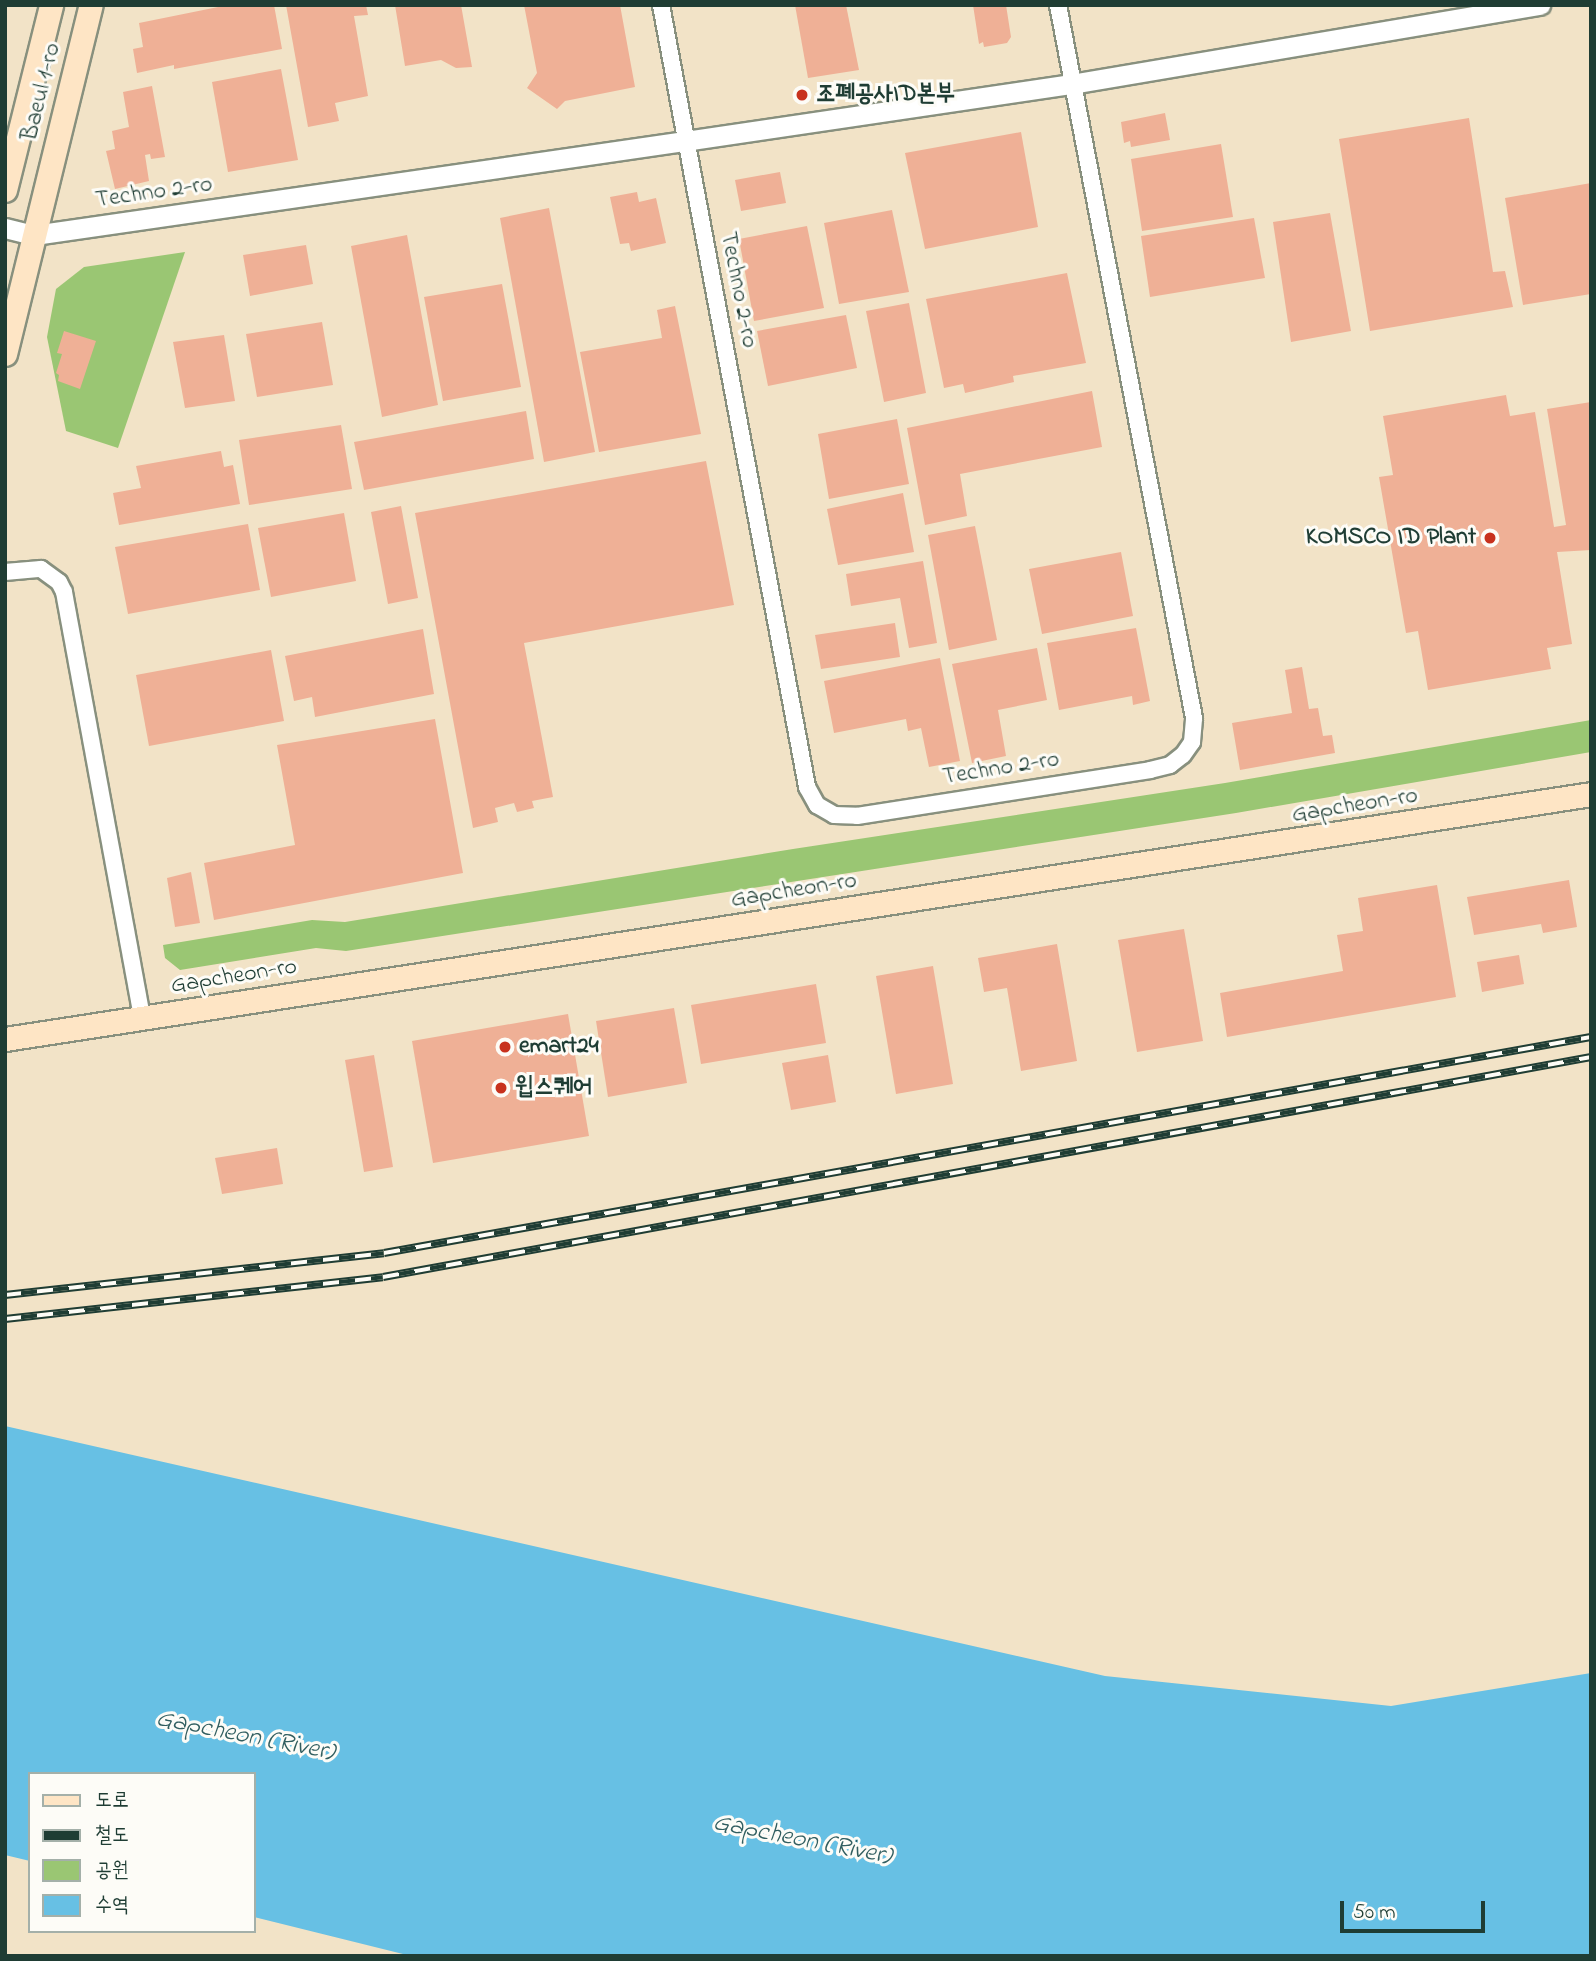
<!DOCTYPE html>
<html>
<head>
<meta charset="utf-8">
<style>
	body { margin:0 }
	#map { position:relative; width:1596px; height:1961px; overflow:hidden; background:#f2e3c7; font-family:"Indie Flower","Poor Story",sans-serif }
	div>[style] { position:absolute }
	.green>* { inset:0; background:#9ac673 }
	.water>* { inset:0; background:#67c0e4 }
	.building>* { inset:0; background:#efb096 }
	.roads { filter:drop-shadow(2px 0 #88907e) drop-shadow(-2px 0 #88907e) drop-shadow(0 2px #88907e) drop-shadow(0 -2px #88907e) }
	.minor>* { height:16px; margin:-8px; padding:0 8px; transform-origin:8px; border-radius:8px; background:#fff }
	.tertiary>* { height:19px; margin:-9.5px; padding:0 9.5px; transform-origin:9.5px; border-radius:9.5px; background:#fff }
	.secondary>* { height:23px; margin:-11.5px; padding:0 11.5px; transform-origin:11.5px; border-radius:11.5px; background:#fee5c5 }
	.rail>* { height:8px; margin-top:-4px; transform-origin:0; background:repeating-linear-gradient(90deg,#fdfcf7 0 16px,#1f3d34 0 32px); box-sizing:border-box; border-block:2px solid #1f3d34 }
	.dots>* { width:19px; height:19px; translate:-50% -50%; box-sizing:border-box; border:4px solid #fdfcf7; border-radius:50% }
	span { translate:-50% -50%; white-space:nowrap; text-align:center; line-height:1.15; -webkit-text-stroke:6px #fdfcf7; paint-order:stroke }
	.street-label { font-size:24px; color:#1f3d34 }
	.poi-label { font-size:24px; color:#1f3d34; font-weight:700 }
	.left { translate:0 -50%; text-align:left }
	.right { translate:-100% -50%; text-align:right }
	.water-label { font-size:26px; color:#315e60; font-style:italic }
	.frame { position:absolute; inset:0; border:7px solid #1f3d34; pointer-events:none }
	.legend { position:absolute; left:28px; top:1772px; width:228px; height:161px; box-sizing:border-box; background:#fdfcf7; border:2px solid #a4b0a9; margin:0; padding:9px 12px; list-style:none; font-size:21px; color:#1f3d34 }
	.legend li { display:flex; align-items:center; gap:14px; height:35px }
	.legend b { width:35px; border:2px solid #a4b0a9 }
	.scale { position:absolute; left:1340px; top:1901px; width:145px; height:32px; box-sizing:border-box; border:4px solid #1f3d34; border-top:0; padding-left:9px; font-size:21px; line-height:24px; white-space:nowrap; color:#1f3d34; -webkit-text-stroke:5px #fdfcf7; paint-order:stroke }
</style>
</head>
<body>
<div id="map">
	<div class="green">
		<div style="clip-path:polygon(185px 252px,118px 448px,66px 431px,47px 337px,56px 289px,84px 267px)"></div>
		<div style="clip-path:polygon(1591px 720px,1591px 752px,1236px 813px,346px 951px,316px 948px,180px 970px,165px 958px,163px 945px,312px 920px,345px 922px,793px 849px,1225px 783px)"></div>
	</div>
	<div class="water">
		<div style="clip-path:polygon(5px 1426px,1105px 1676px,1391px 1706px,1591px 1673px,1591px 1956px,411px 1956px,254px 1917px,254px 1774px,30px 1774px,30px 1861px,5px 1855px)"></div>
	</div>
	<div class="building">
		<div style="clip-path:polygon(228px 5px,274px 5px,282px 49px,174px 69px,174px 65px,137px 73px,133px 49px,143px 47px,139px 23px)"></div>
		<div style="clip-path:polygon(286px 5px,366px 5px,368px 15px,354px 16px,368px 96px,335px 103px,339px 121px,308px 127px)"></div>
		<div style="clip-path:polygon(395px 5px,461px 5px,472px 67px,456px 68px,441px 60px,405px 66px)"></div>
		<div style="clip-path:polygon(524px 5px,620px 5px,635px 87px,565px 101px,557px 109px,527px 88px,537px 73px)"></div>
		<div style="clip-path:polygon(795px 5px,846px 5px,859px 70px,808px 78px)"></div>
		<div style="clip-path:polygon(973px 5px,1006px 5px,1011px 37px,1007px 43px,984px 47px,983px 42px,979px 44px)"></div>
		<div style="clip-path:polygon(281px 69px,298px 160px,228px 172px,212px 82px)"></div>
		<div style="clip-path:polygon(152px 86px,165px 157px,151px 159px,150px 154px,145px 155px,149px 181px,115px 189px,106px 151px,115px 149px,112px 131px,129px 127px,123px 92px)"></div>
		<div style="clip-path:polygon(1165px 113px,1170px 140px,1131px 147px,1130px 141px,1124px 143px,1121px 122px)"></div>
		<div style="clip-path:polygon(1469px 118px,1493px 272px,1505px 271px,1513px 307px,1370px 331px,1339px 139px)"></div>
		<div style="clip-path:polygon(1021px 132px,1038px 227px,925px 249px,905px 153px)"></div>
		<div style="clip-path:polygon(1221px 144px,1233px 217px,1142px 231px,1131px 159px)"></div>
		<div style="clip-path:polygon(780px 172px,786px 203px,741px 211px,735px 180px)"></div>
		<div style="clip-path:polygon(1591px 183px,1591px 294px,1523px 305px,1505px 198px)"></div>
		<div style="clip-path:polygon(637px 192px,639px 202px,656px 198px,666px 243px,631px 251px,629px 243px,620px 244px,610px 197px)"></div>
		<div style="clip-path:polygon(549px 208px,595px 452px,544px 462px,500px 218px)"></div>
		<div style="clip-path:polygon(892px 210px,909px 292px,839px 304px,824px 223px)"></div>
		<div style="clip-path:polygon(1330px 213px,1351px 331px,1291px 342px,1273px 222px)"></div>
		<div style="clip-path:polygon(1254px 218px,1265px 278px,1150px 297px,1141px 236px)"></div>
		<div style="clip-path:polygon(807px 226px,824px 308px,754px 321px,739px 239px)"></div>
		<div style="clip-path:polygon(407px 235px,438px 405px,382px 417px,351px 246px)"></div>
		<div style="clip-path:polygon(306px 245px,313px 284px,250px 296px,243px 255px)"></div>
		<div style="clip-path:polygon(1067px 273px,1086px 363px,1013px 376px,1014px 382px,965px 393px,963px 384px,944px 388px,926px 299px)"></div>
		<div style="clip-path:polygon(502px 284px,521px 387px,443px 401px,424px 297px)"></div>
		<div style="clip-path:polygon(909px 303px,926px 393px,884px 402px,866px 311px)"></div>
		<div style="clip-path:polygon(675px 306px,701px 434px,599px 452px,580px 352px,662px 338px,657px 310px)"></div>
		<div style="clip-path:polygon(846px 315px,857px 368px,768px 386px,757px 331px)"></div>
		<div style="clip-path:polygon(322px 322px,333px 385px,257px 397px,246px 334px)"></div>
		<div style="clip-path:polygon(64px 331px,96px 341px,80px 389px,58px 381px,59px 375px,56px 373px,62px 354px,57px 353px)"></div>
		<div style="clip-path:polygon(224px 335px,235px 401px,185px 408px,173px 342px)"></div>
		<div style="clip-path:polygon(1092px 391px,1102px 447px,960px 474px,967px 516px,925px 525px,907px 428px)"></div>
		<div style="clip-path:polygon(1506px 395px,1510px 416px,1535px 412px,1554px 527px,1566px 525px,1547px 409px,1591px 402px,1591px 550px,1557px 552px,1572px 644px,1547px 648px,1551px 669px,1428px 690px,1418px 631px,1406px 633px,1379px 477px,1393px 475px,1383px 416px)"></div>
		<div style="clip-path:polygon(526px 411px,534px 459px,364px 490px,354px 442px)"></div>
		<div style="clip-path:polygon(897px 419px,909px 484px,829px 499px,818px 434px)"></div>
		<div style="clip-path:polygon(341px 425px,352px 489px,249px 505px,239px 440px)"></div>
		<div style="clip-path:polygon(221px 451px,224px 467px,233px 465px,240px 504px,119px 525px,113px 493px,141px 488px,136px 466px)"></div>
		<div style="clip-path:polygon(706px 461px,734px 605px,524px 643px,553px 797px,532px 801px,534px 808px,517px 812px,514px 803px,495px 808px,498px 822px,473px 828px,415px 513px)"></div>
		<div style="clip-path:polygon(903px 493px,914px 552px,838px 565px,827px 509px)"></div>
		<div style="clip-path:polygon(401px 506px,418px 598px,388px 604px,371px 512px)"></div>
		<div style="clip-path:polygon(344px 513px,356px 581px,271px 597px,258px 528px)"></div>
		<div style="clip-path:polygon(248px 524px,260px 590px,128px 614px,115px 547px)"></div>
		<div style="clip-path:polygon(975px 526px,997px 640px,949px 650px,928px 535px)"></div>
		<div style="clip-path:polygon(1121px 552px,1133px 616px,1042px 634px,1029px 569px)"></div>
		<div style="clip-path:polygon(923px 561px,937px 643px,909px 648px,900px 598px,851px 606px,846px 574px)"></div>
		<div style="clip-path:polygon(895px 623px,900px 657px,821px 669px,815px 635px)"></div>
		<div style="clip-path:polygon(1136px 628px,1150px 701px,1133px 705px,1132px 696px,1059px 710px,1047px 643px)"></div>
		<div style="clip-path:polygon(423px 629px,434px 694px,315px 717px,312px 697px,294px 701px,285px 656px)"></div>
		<div style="clip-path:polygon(1037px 648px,1047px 700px,998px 710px,1006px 756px,972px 763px,952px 664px)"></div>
		<div style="clip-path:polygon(271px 650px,284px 721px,149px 746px,136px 675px)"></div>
		<div style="clip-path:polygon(940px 658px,960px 761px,929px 767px,921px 728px,908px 731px,906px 719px,834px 733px,824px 681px)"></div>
		<div style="clip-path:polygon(1302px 667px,1309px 709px,1318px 708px,1323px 736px,1332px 735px,1335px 753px,1240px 770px,1232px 723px,1292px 713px,1285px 670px)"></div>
		<div style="clip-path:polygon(435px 719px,463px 873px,214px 920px,204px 863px,295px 845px,277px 745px)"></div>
		<div style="clip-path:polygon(191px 872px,200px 923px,175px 927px,167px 878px)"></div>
		<div style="clip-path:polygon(1569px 880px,1577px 927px,1543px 933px,1541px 924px,1474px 935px,1467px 897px)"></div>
		<div style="clip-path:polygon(1437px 885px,1456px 997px,1227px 1037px,1220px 993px,1343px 971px,1337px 935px,1363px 931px,1358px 898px)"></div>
		<div style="clip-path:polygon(1184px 929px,1203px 1041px,1137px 1052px,1118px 940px)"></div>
		<div style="clip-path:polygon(1057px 944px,1077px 1061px,1021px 1071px,1007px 988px,984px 992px,978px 958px)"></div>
		<div style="clip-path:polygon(1519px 955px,1524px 984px,1482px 992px,1477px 962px)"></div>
		<div style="clip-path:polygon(933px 966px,953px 1084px,896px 1094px,876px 976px)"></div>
		<div style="clip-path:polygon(816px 984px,826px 1043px,701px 1064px,691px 1005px)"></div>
		<div style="clip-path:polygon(674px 1008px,687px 1083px,608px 1097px,596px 1021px)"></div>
		<div style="clip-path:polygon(568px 1014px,589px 1136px,433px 1163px,412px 1041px)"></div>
		<div style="clip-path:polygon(374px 1055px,393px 1167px,364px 1172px,345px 1060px)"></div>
		<div style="clip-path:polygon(828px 1055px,836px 1102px,791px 1110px,782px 1063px)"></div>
		<div style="clip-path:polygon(277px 1148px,283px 1184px,222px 1194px,215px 1158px)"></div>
	</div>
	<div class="roads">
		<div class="minor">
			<div style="left:661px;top:5px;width:796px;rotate:79.42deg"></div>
			<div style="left:807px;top:787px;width:21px;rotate:61deg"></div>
			<div style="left:817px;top:805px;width:20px;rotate:30deg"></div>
			<div style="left:834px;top:815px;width:23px;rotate:2deg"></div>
			<div style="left:857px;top:816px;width:297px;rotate:-8.9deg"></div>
			<div style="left:1150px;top:770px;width:21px;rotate:-14deg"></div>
			<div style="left:1170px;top:765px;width:16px;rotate:-38deg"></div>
			<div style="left:1183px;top:755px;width:16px;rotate:-55deg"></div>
			<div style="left:1192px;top:742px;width:24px;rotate:-85deg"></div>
			<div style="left:1194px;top:718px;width:726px;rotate:-100.8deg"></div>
			<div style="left:5px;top:572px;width:36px;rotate:-5deg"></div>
			<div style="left:41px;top:569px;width:22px;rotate:36deg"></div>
			<div style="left:59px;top:582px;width:11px;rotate:63deg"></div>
			<div style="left:64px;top:592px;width:433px;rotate:79.6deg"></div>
		</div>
		<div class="tertiary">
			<div style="left:5px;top:228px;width:30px;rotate:14deg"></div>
			<div style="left:34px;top:235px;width:658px;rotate:-8.22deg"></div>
			<div style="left:685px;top:141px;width:390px;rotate:-8.4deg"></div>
			<div style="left:1071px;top:84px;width:476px;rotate:-9.6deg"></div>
		</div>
		<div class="secondary">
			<div style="left:5px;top:190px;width:191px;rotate:-76deg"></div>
			<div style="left:5px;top:354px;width:359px;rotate:-76.2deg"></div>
			<div style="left:5px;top:1039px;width:1605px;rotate:-8.78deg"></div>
		</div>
	</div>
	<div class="rail">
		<div style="left:5px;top:1295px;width:381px;rotate:-6.3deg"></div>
		<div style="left:384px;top:1253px;width:1226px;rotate:-10.15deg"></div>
		<div style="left:5px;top:1319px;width:380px;rotate:-6.3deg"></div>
		<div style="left:383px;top:1277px;width:1228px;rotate:-10.32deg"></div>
	</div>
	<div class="dots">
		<div style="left:802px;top:95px;background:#c8321e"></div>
		<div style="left:1490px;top:538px;background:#c8321e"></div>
		<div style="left:505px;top:1047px;background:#c8321e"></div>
		<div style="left:501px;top:1088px;background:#c8321e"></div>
	</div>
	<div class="street-label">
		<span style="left:42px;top:92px;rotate:-76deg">Baeul 1-ro</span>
		<span style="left:154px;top:193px;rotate:-8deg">Techno 2-ro</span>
		<span style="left:738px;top:290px;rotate:79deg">Techno 2-ro</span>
		<span style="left:1001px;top:769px;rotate:-9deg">Techno 2-ro</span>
		<span style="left:1355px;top:806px;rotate:-9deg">Gapcheon-ro</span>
		<span style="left:794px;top:891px;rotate:-9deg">Gapcheon-ro</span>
		<span style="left:234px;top:977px;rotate:-9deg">Gapcheon-ro</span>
	</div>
	<div class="poi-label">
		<span class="left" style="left:816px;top:95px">조폐공사ID본부</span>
		<span class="right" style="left:1476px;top:538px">KOMSCO ID Plant</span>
		<span class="left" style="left:519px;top:1047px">emart24</span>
		<span class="left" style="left:515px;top:1088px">윕스퀘어</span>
	</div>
	<div class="water-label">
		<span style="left:245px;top:1737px;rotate:11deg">Gapcheon (River)</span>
		<span style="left:802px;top:1841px;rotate:11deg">Gapcheon (River)</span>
	</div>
	<div class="frame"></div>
	<ul class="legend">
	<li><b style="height:9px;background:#fee5c5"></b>도로</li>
	<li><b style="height:9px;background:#1f3d34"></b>철도</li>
	<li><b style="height:19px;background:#9ac673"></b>공원</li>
	<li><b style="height:19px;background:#67c0e4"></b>수역</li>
	</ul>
	<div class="scale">50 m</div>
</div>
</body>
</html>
